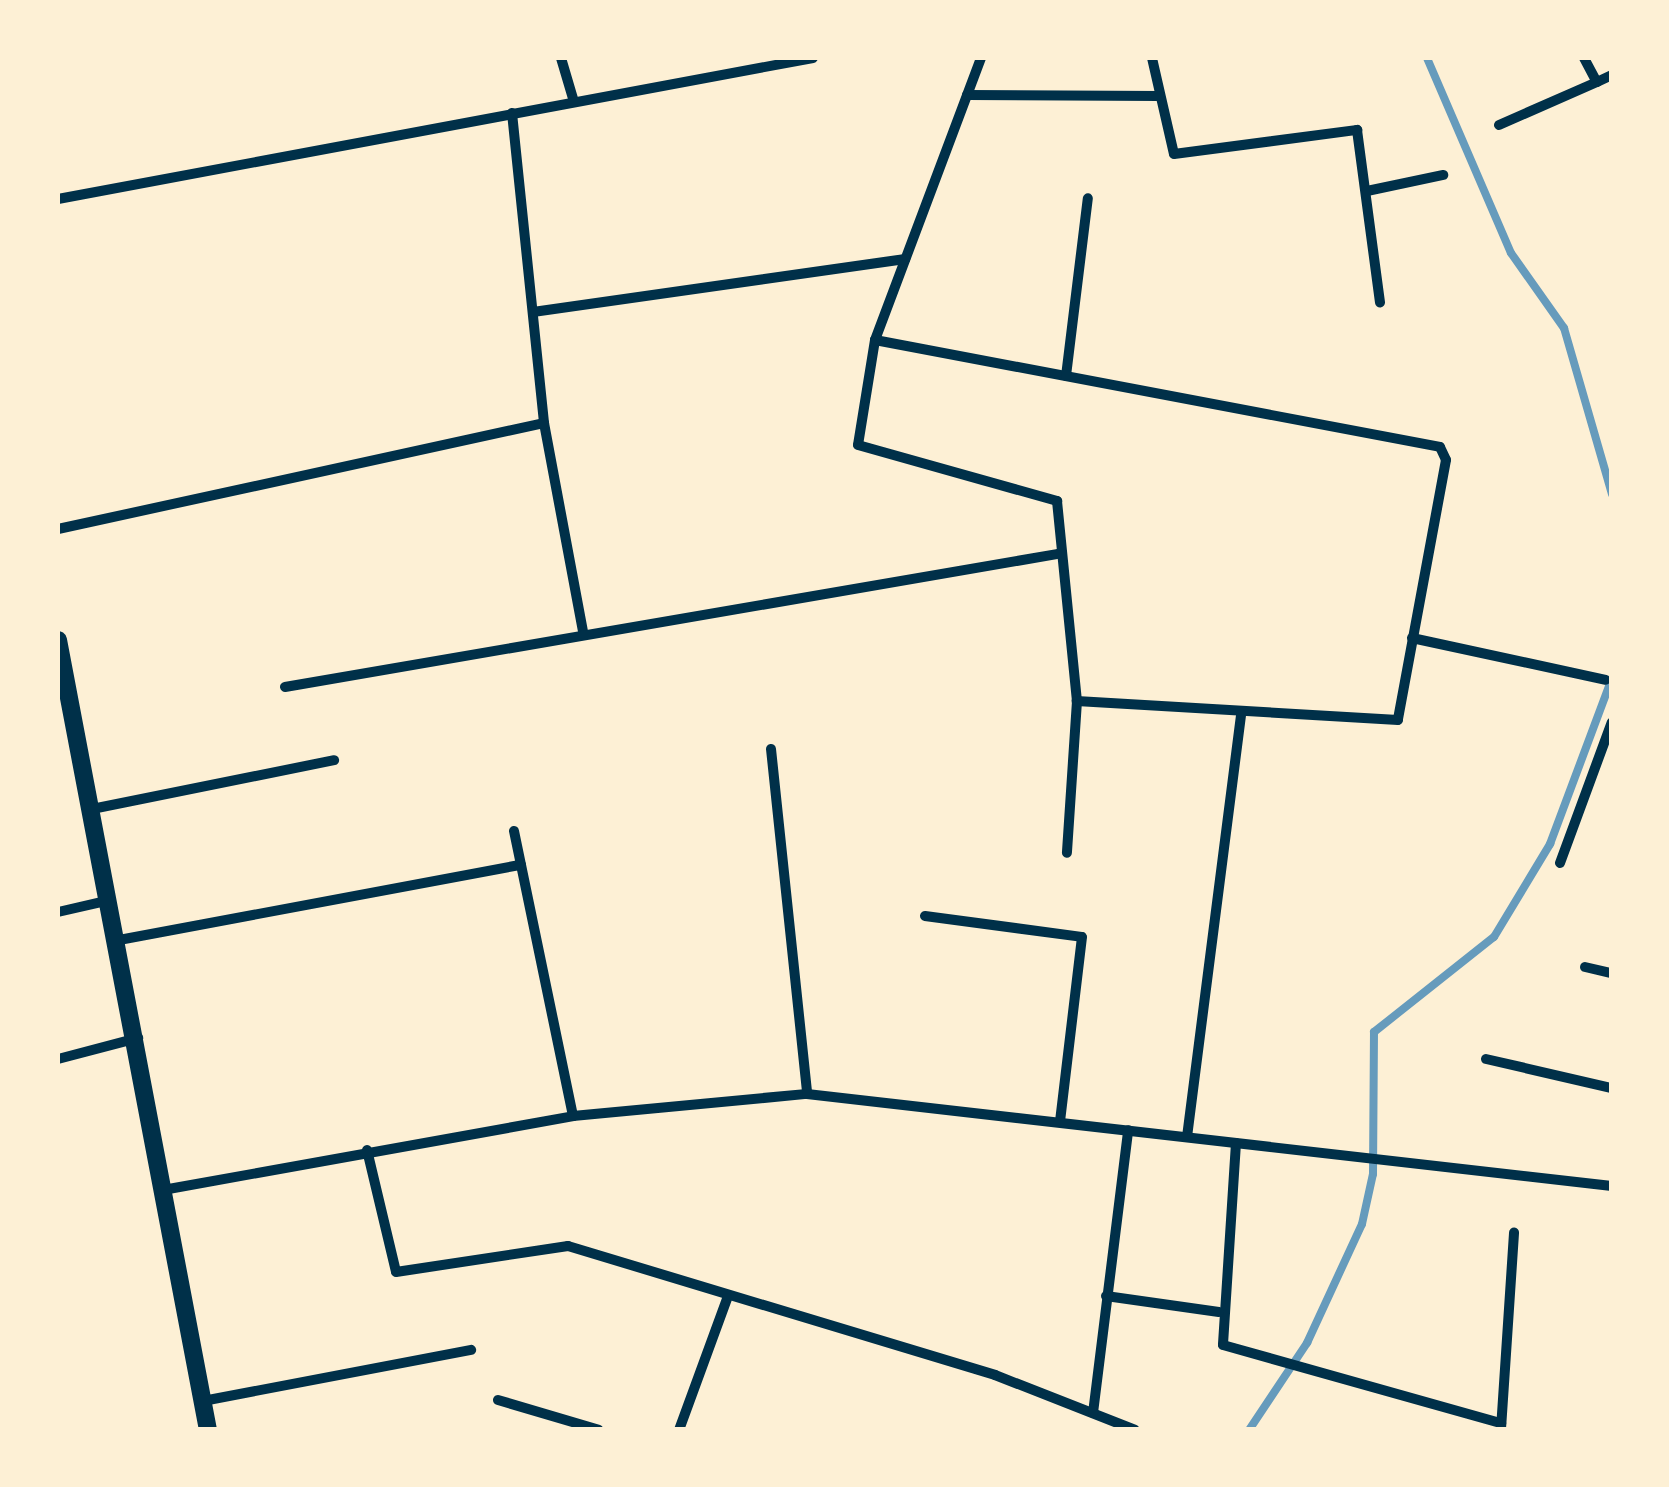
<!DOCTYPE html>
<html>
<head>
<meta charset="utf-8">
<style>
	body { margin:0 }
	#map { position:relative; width:1669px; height:1487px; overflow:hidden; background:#fdf0d5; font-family:Bitter,serif }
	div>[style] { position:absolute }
	.stream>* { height:8px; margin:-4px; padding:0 4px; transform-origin:4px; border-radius:4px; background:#669bbc }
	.minor>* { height:10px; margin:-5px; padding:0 5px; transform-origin:5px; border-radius:5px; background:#003049 }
	.tertiary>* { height:18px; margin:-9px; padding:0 9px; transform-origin:9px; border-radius:9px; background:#003049 }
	span { translate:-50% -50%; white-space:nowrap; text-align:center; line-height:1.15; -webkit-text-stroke:8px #fdf0d5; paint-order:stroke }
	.frame { position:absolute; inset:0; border:60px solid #fdf0d5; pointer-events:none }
</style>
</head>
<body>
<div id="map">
	<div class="stream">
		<div style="left:1427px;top:58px;width:212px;rotate:66.7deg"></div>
		<div style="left:1511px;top:253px;width:92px;rotate:54.8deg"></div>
		<div style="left:1564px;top:328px;width:173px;rotate:73.9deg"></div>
		<div style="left:1249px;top:1430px;width:105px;rotate:-56.3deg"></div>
		<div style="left:1307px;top:1343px;width:131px;rotate:-65.2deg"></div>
		<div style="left:1362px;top:1224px;width:51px;rotate:-77.6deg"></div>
		<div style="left:1373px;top:1174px;width:142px;rotate:-89.6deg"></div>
		<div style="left:1374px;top:1032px;width:153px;rotate:-38.4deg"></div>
		<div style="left:1494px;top:937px;width:109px;rotate:-58.9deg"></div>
		<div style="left:1550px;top:844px;width:177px;rotate:-69.5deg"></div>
	</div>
	<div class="minor">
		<div style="left:561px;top:58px;width:46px;rotate:73.5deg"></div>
		<div style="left:981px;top:58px;width:301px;rotate:110.6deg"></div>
		<div style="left:875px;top:340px;width:106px;rotate:99.2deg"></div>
		<div style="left:858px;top:445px;width:207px;rotate:15.7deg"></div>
		<div style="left:1057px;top:501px;width:201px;rotate:84.3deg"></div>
		<div style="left:1077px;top:701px;width:152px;rotate:93.8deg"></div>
		<div style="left:1152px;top:58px;width:98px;rotate:77.1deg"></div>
		<div style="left:1174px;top:154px;width:185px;rotate:-7.5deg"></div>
		<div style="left:1357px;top:130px;width:174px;rotate:82.4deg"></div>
		<div style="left:1584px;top:58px;width:27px;rotate:62deg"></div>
		<div style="left:1597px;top:82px;width:17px;rotate:-25deg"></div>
		<div style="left:967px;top:95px;width:192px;rotate:0.3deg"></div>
		<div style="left:512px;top:113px;width:312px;rotate:84.1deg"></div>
		<div style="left:544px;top:423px;width:212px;rotate:79.4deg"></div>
		<div style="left:1499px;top:125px;width:107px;rotate:-23.7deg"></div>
		<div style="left:1367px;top:191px;width:78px;rotate:-11.9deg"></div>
		<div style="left:58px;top:199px;width:768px;rotate:-10.58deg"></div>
		<div style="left:533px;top:312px;width:376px;rotate:-8.1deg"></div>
		<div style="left:875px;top:340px;width:575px;rotate:10.72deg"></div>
		<div style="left:1440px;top:447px;width:14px;rotate:65deg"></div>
		<div style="left:1446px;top:460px;width:264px;rotate:100.5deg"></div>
		<div style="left:1398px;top:720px;width:322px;rotate:-176.6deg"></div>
		<div style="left:1066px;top:376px;width:179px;rotate:-83deg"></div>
		<div style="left:58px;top:529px;width:497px;rotate:-12.3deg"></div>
		<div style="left:1412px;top:638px;width:198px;rotate:12.2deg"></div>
		<div style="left:285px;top:687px;width:783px;rotate:-9.77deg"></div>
		<div style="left:771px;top:749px;width:347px;rotate:84deg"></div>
		<div style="left:92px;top:809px;width:247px;rotate:-11.4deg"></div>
		<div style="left:514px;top:831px;width:291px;rotate:78.3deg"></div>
		<div style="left:1560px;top:863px;width:150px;rotate:-69.8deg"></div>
		<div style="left:58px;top:912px;width:53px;rotate:-13deg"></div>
		<div style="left:925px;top:916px;width:158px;rotate:7.6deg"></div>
		<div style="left:1082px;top:937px;width:186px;rotate:96.8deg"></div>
		<div style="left:119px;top:940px;width:409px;rotate:-10.6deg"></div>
		<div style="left:1585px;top:967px;width:28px;rotate:13deg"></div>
		<div style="left:58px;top:1059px;width:83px;rotate:-14.7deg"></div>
		<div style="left:1486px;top:1059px;width:129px;rotate:13deg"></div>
		<div style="left:1187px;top:1137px;width:426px;rotate:-82.7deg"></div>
		<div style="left:1236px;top:1143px;width:202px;rotate:93.7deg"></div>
		<div style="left:1223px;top:1345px;width:289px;rotate:15.7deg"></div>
		<div style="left:367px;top:1150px;width:125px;rotate:76.6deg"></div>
		<div style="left:396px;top:1272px;width:174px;rotate:-8.6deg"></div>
		<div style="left:568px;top:1246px;width:446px;rotate:16.8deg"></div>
		<div style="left:995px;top:1375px;width:150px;rotate:21.4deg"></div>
		<div style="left:163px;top:1190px;width:417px;rotate:-10.2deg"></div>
		<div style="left:573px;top:1116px;width:235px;rotate:-5.4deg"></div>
		<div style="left:807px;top:1094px;width:810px;rotate:6.52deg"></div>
		<div style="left:1106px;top:1296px;width:114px;rotate:8.1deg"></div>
		<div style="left:498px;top:1400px;width:105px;rotate:16.5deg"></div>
		<div style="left:203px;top:1401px;width:273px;rotate:-10.8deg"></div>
		<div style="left:1093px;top:1413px;width:285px;rotate:-82.9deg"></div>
		<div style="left:1501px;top:1429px;width:197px;rotate:-86.2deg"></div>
		<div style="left:679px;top:1430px;width:140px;rotate:-69.9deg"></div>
	</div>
	<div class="tertiary">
		<div style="left:58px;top:640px;width:804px;rotate:79.25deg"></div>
	</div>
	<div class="frame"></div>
</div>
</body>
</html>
